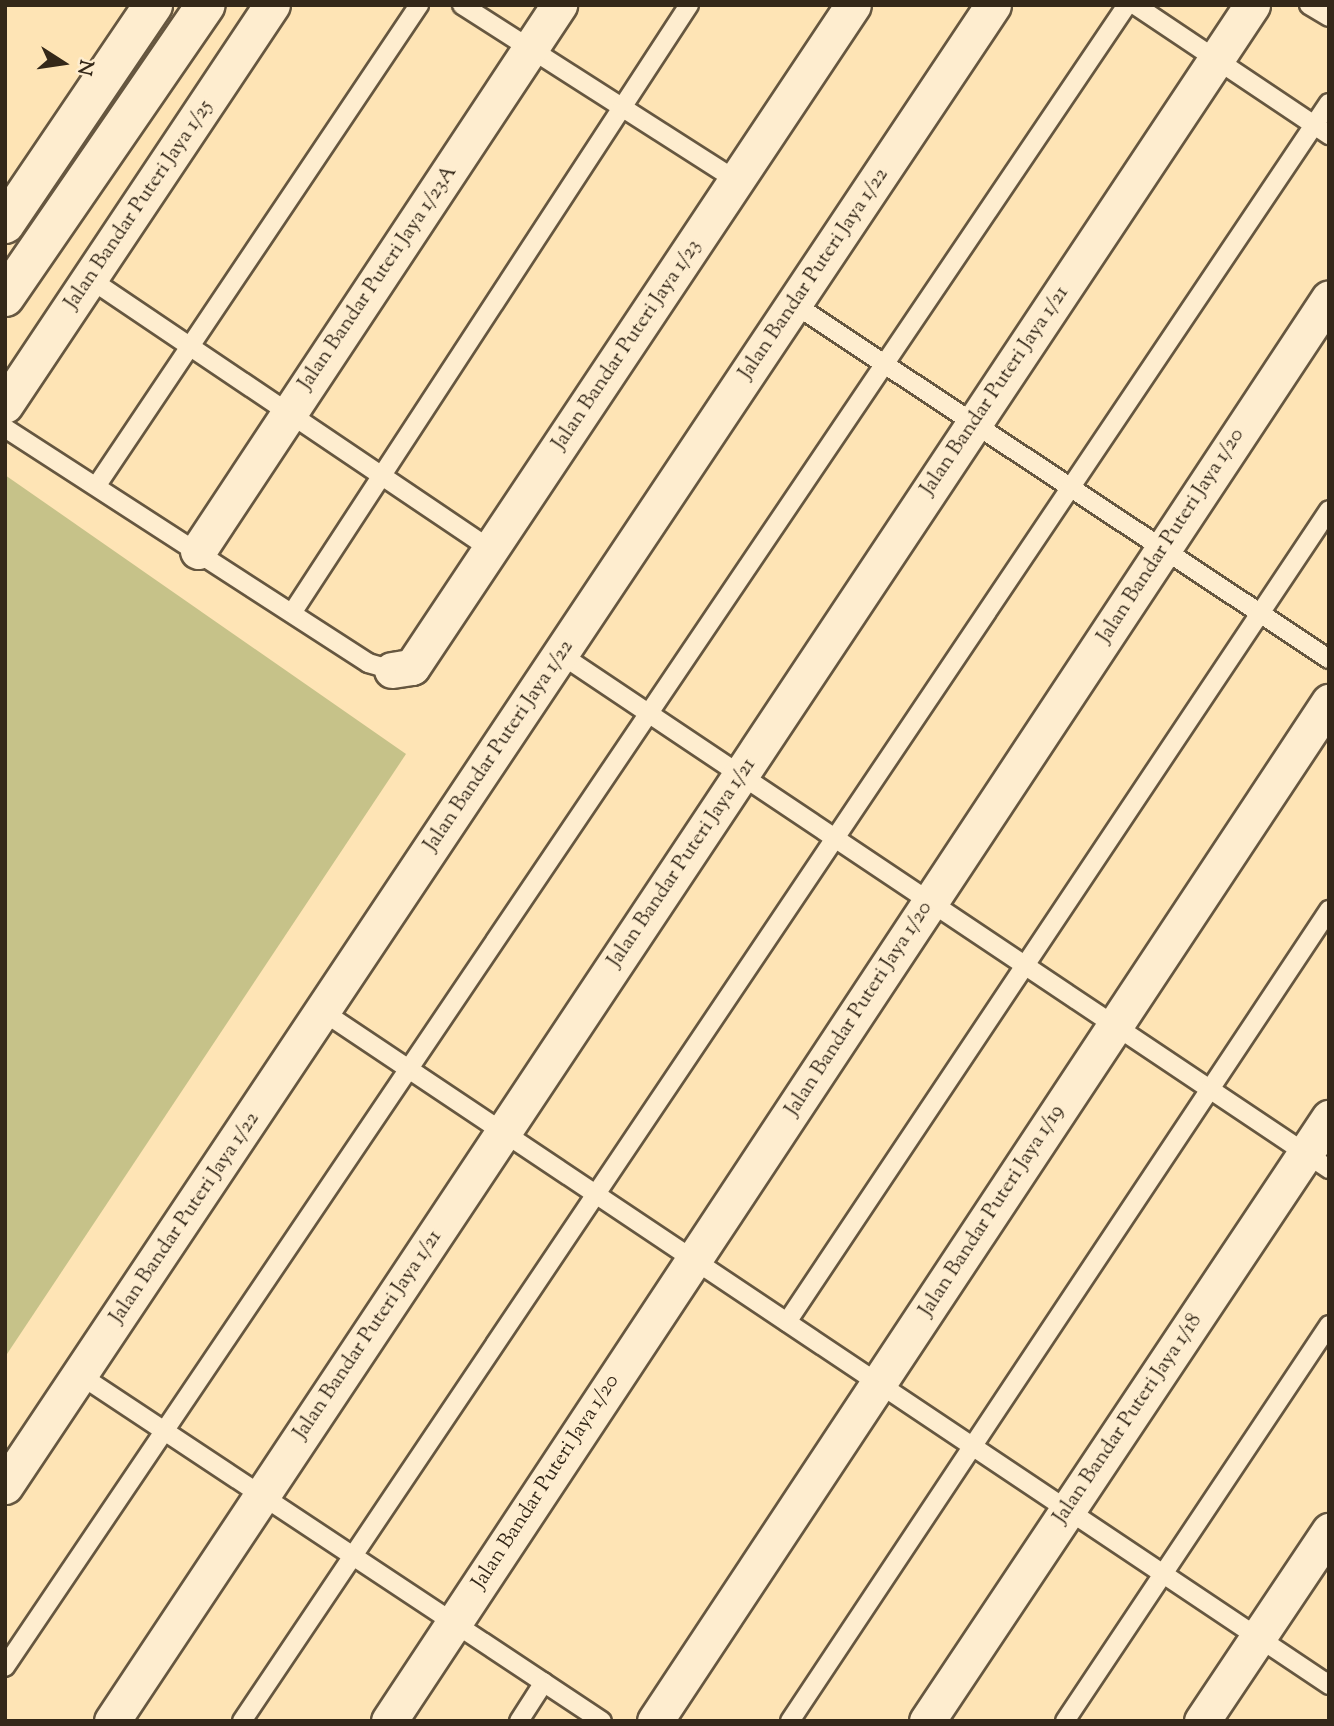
<!DOCTYPE html>
<html>
<head>
<meta charset="utf-8">
<style>
	body { margin:0 }
	#map { position:relative; width:1334px; height:1726px; overflow:hidden; background:#fee4b5; font-family:"Sorts Mill Goudy",serif }
	div>[style] { position:absolute }
	.green>* { inset:0; background:#c6c289 }
	.roads { filter:drop-shadow(2px 0 #665740) drop-shadow(-2px 0 #665740) drop-shadow(0 2px #665740) drop-shadow(0 -2px #665740) }
	.service>* { height:18px; margin:-9px; padding:0 9px; transform-origin:9px; border-radius:9px; background:#feedcf }
	.minor>* { height:35px; margin:-17.5px; padding:0 17.5px; transform-origin:17.5px; border-radius:17.5px; background:#feedcf }
	.tertiary>* { height:38px; margin:-19px; padding:0 19px; transform-origin:19px; border-radius:19px; background:#feedcf }
	span { translate:-50% -50%; white-space:nowrap; text-align:center; line-height:1.15; -webkit-text-stroke:5px #feedcf; paint-order:stroke }
	.street-label { font-size:21px; color:#342819 }
	.frame { position:absolute; inset:0; border:7px solid #342819; pointer-events:none }
	.north { position:absolute; left:28px; top:28px; width:70px; height:70px; -webkit-text-stroke:5px #feedcf; paint-order:stroke; rotate:102deg; font-size:19px; font-weight:700; line-height:28px; text-align:center; color:#342819 }
	.north::after { content:''; display:block; margin:auto; width:24px; height:32px; background:#342819; clip-path:polygon(50% 0,100% 100%,50% 72%,0 100%) }
</style>
</head>
<body>
<div id="map">
	<div class="green">
		<div style="clip-path:polygon(5px 475px,406px 754px,5px 1357px)"></div>
	</div>
	<div class="roads">
		<div class="service">
			<div style="left:462px;top:5px;width:325px;rotate:32.6deg"></div>
			<div style="left:1135px;top:5px;width:234px;rotate:33.8deg"></div>
			<div style="left:1309px;top:5px;width:23px;rotate:31deg"></div>
			<div style="left:90px;top:279px;width:483px;rotate:34deg"></div>
			<div style="left:794px;top:304px;width:642px;rotate:33.57deg"></div>
			<div style="left:5px;top:428px;width:432px;rotate:32.9deg"></div>
			<div style="left:368px;top:663px;width:25px;rotate:16deg"></div>
			<div style="left:97px;top:485px;width:578px;rotate:-56.14deg"></div>
			<div style="left:292px;top:613px;width:726px;rotate:-56.86deg"></div>
			<div style="left:560px;top:654px;width:926px;rotate:33.81deg"></div>
			<div style="left:322px;top:1011px;width:1212px;rotate:33.79deg"></div>
			<div style="left:787px;top:1322px;width:976px;rotate:-56.28deg"></div>
			<div style="left:80px;top:1375px;width:626px;rotate:33.54deg"></div>
			<div style="left:5px;top:1667px;width:2005px;rotate:-55.98deg"></div>
			<div style="left:242px;top:1721px;width:1949px;rotate:-56.11deg"></div>
			<div style="left:519px;top:1721px;width:46px;rotate:-57.3deg"></div>
			<div style="left:790px;top:1721px;width:974px;rotate:-56.39deg"></div>
			<div style="left:1065px;top:1721px;width:476px;rotate:-56.3deg"></div>
		</div>
		<div class="minor">
			<div style="left:5px;top:405px;width:481px;rotate:-56.3deg"></div>
			<div style="left:198px;top:551px;width:655px;rotate:-56.53deg"></div>
			<div style="left:392px;top:670px;width:20px;rotate:-9deg"></div>
			<div style="left:412px;top:667px;width:795px;rotate:-56.33deg"></div>
			<div style="left:5px;top:1486px;width:1780px;rotate:-56.29deg"></div>
			<div style="left:112px;top:1721px;width:2060px;rotate:-56.4deg"></div>
			<div style="left:389px;top:1721px;width:1705px;rotate:-56.55deg"></div>
			<div style="left:655px;top:1721px;width:1222px;rotate:-56.52deg"></div>
			<div style="left:927px;top:1721px;width:725px;rotate:-56.31deg"></div>
			<div style="left:1202px;top:1721px;width:229px;rotate:-56.2deg"></div>
		</div>
		<div class="tertiary">
			<div style="left:5px;top:224px;width:264px;rotate:-55.9deg"></div>
			<div style="left:5px;top:297px;width:354px;rotate:-55.5deg"></div>
		</div>
	</div>
	<div class="street-label">
		<span style="left:139px;top:205px;rotate:-56deg">Jalan Bandar Puteri Jaya 1/25</span>
		<span style="left:814px;top:274px;rotate:-56deg">Jalan Bandar Puteri Jaya 1/22</span>
		<span style="left:378px;top:278px;rotate:-56deg">Jalan Bandar Puteri Jaya 1/23A</span>
		<span style="left:627px;top:345px;rotate:-56deg">Jalan Bandar Puteri Jaya 1/23</span>
		<span style="left:995px;top:391px;rotate:-56deg">Jalan Bandar Puteri Jaya 1/21</span>
		<span style="left:1171px;top:536px;rotate:-57deg">Jalan Bandar Puteri Jaya 1/20</span>
		<span style="left:499px;top:746px;rotate:-56deg">Jalan Bandar Puteri Jaya 1/22</span>
		<span style="left:682px;top:863px;rotate:-56deg">Jalan Bandar Puteri Jaya 1/21</span>
		<span style="left:859px;top:1009px;rotate:-57deg">Jalan Bandar Puteri Jaya 1/20</span>
		<span style="left:992px;top:1211px;rotate:-57deg">Jalan Bandar Puteri Jaya 1/19</span>
		<span style="left:185px;top:1218px;rotate:-56deg">Jalan Bandar Puteri Jaya 1/22</span>
		<span style="left:368px;top:1335px;rotate:-56deg">Jalan Bandar Puteri Jaya 1/21</span>
		<span style="left:1128px;top:1419px;rotate:-56deg">Jalan Bandar Puteri Jaya 1/18</span>
		<span style="left:546px;top:1482px;rotate:-57deg">Jalan Bandar Puteri Jaya 1/20</span>
	</div>
	<div class="frame"></div>
	<div class="north">N</div>
</div>
</body>
</html>
